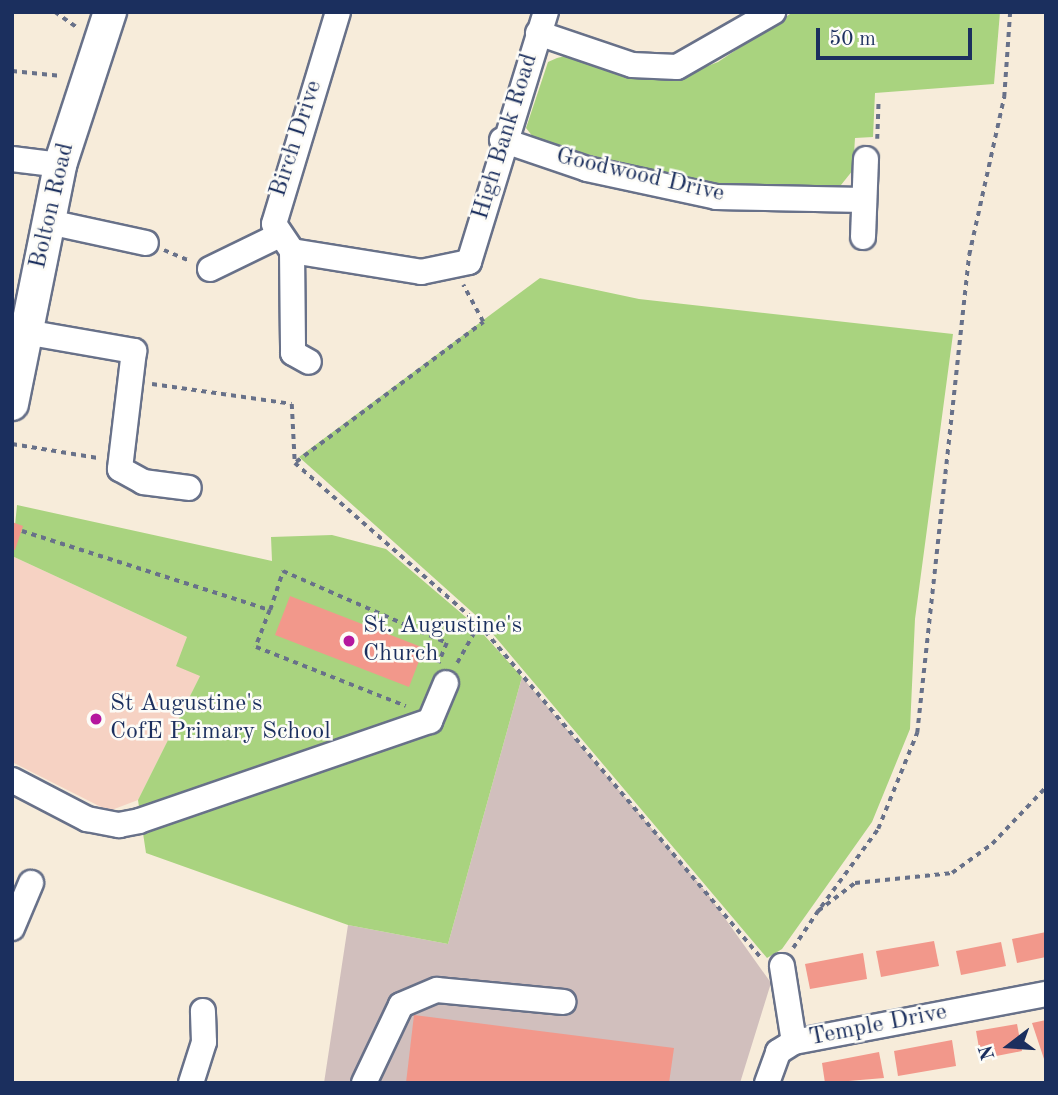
<!DOCTYPE html>
<html>
<head>
<meta charset="utf-8">
<style>
	body { margin:0 }
	#map { position:relative; width:1058px; height:1095px; overflow:hidden; background:#f7ecda; font-family:"Old Standard TT",serif }
	div>[style] { position:absolute }
	.built>* { inset:0; background:#f6d2c3 }
	.industrial>* { inset:0; background:#d1bfbd }
	.green>* { inset:0; background:#a9d37f }
	.building>* { inset:0; background:#f2988b }
	.path>* { height:3.5px; margin-top:-1.75px; transform-origin:0; background:repeating-linear-gradient(90deg,#687189 0 5px,transparent 0 10px) }
	.roads { filter:drop-shadow(2px 0 #687189) drop-shadow(-2px 0 #687189) drop-shadow(0 2px #687189) drop-shadow(0 -2px #687189) }
	.minor>* { height:24px; margin:-12px; padding:0 12px; transform-origin:12px; border-radius:12px; background:#fff }
	.major>* { height:32px; margin:-16px; padding:0 16px; transform-origin:16px; border-radius:16px; background:#fff }
	.dots>* { width:19px; height:19px; translate:-50% -50%; box-sizing:border-box; border:4px solid #fdfcf7; border-radius:50% }
	span { translate:-50% -50%; white-space:nowrap; text-align:center; line-height:1.15; -webkit-text-stroke:5px #fdfcf7; paint-order:stroke }
	.street-label { font-size:24px; color:#1b2f5e }
	.poi-label { font-size:24px; color:#1b2f5e }
	.left { translate:0 -50%; text-align:left }
	.frame { position:absolute; inset:0; border:14px solid #1b2f5e; pointer-events:none }
	.north { position:absolute; left:974px; top:1011px; width:70px; height:70px; -webkit-text-stroke:5px #fdfcf7; paint-order:stroke; rotate:253deg; font-size:19px; font-weight:700; line-height:28px; text-align:center; color:#1b2f5e }
	.north::after { content:''; display:block; margin:auto; width:24px; height:32px; background:#1b2f5e; clip-path:polygon(50% 0,100% 100%,50% 72%,0 100%) }
	.scale { position:absolute; left:816px; top:28px; width:156px; height:32px; box-sizing:border-box; border:4px solid #1b2f5e; border-top:0; padding-left:9px; font-size:21px; line-height:24px; white-space:nowrap; color:#1b2f5e; -webkit-text-stroke:5px #fdfcf7; paint-order:stroke }
</style>
</head>
<body>
<div id="map">
	<div class="built">
		<div style="clip-path:polygon(12px 556px,187px 637px,200px 676px,138px 800px,109px 811px,12px 762px)"></div>
	</div>
	<div class="industrial">
		<div style="clip-path:polygon(522px 677px,707px 893px,771px 983px,740px 1083px,324px 1083px,348px 925px,448px 944px)"></div>
	</div>
	<div class="green">
		<div style="clip-path:polygon(793px 12px,1000px 12px,994px 84px,875px 93px,873px 137px,855px 138px,853px 170px,837px 190px,722px 187px,537px 142px,526px 128px,548px 62px,557px 58px,569px 55px,669px 81px,718px 62px)"></div>
		<div style="clip-path:polygon(540px 278px,639px 299px,953px 334px,915px 619px,910px 729px,872px 822px,782px 949px,767px 958px,481px 620px,299px 457px)"></div>
		<div style="clip-path:polygon(17px 505px,272px 561px,271px 537px,332px 535px,386px 549px,475px 625px,522px 677px,448px 944px,348px 925px,146px 853px,138px 800px,200px 676px,176px 666px,187px 637px,12px 556px)"></div>
	</div>
	<div class="building">
		<div style="clip-path:polygon(12px 522px,23px 526px,15px 550px,12px 549px)"></div>
		<div style="clip-path:polygon(290px 596px,424px 648px,409px 687px,275px 635px)"></div>
		<div style="clip-path:polygon(1046px 932px,1046px 957px,1017px 963px,1012px 939px)"></div>
		<div style="clip-path:polygon(934px 941px,939px 966px,881px 977px,876px 951px)"></div>
		<div style="clip-path:polygon(1001px 942px,1006px 966px,961px 975px,956px 951px)"></div>
		<div style="clip-path:polygon(863px 953px,867px 979px,810px 989px,805px 964px)"></div>
		<div style="clip-path:polygon(414px 1015px,674px 1048px,669px 1083px,406px 1083px)"></div>
		<div style="clip-path:polygon(1046px 1020px,1046px 1059px,1044px 1059px,1032px 1023px)"></div>
		<div style="clip-path:polygon(1017px 1024px,1022px 1051px,981px 1059px,976px 1031px)"></div>
		<div style="clip-path:polygon(952px 1040px,956px 1066px,898px 1076px,894px 1051px)"></div>
		<div style="clip-path:polygon(879px 1052px,884px 1078px,825px 1083px,822px 1063px)"></div>
	</div>
	<div class="path">
		<div style="left:55px;top:12px;width:29px;rotate:35deg"></div>
		<div style="left:12px;top:71px;width:50px;rotate:5.7deg"></div>
		<div style="left:877px;top:139px;width:38px;rotate:-88deg"></div>
		<div style="left:164px;top:250px;width:28px;rotate:23deg"></div>
		<div style="left:152px;top:384px;width:141px;rotate:8.1deg"></div>
		<div style="left:292px;top:404px;width:59px;rotate:87.1deg"></div>
		<div style="left:295px;top:463px;width:244px;rotate:41.2deg"></div>
		<div style="left:479px;top:624px;width:439px;rotate:49.8deg"></div>
		<div style="left:12px;top:444px;width:87px;rotate:9.2deg"></div>
		<div style="left:296px;top:462px;width:234px;rotate:-36.8deg"></div>
		<div style="left:483px;top:322px;width:42px;rotate:-118.4deg"></div>
		<div style="left:22px;top:531px;width:260px;rotate:17.7deg"></div>
		<div style="left:270px;top:610px;width:41px;rotate:-71.6deg"></div>
		<div style="left:283px;top:571px;width:179px;rotate:23.7deg"></div>
		<div style="left:447px;top:643px;width:22px;rotate:112deg"></div>
		<div style="left:270px;top:610px;width:40px;rotate:111deg"></div>
		<div style="left:256px;top:647px;width:161px;rotate:21.5deg"></div>
		<div style="left:457px;top:663px;width:45px;rotate:-60.6deg"></div>
		<div style="left:821px;top:907px;width:97px;rotate:-53.8deg"></div>
		<div style="left:878px;top:829px;width:104px;rotate:-67.9deg"></div>
		<div style="left:917px;top:733px;width:481px;rotate:-83.8deg"></div>
		<div style="left:969px;top:255px;width:162px;rotate:-77.5deg"></div>
		<div style="left:1004px;top:97px;width:85px;rotate:-86deg"></div>
		<div style="left:793px;top:948px;width:45px;rotate:-56deg"></div>
		<div style="left:818px;top:911px;width:46px;rotate:-37.1deg"></div>
		<div style="left:855px;top:883px;width:98px;rotate:-5.9deg"></div>
		<div style="left:952px;top:873px;width:49px;rotate:-35.9deg"></div>
		<div style="left:992px;top:844px;width:79px;rotate:-46.5deg"></div>
	</div>
	<div class="roads">
		<div class="minor">
			<div style="left:338px;top:12px;width:221px;rotate:106.8deg"></div>
			<div style="left:274px;top:224px;width:32px;rotate:56deg"></div>
			<div style="left:292px;top:251px;width:131px;rotate:9.2deg"></div>
			<div style="left:421px;top:272px;width:49px;rotate:-11.8deg"></div>
			<div style="left:469px;top:262px;width:262px;rotate:-72.9deg"></div>
			<div style="left:538px;top:33px;width:99px;rotate:18.8deg"></div>
			<div style="left:632px;top:65px;width:45px;rotate:2.5deg"></div>
			<div style="left:677px;top:67px;width:111px;rotate:-29.8deg"></div>
			<div style="left:502px;top:140px;width:90px;rotate:18.8deg"></div>
			<div style="left:587px;top:169px;width:132px;rotate:12.2deg"></div>
			<div style="left:716px;top:197px;width:148px;rotate:1.2deg"></div>
			<div style="left:12px;top:159px;width:48px;rotate:7.1deg"></div>
			<div style="left:49px;top:222px;width:99px;rotate:12.2deg"></div>
			<div style="left:863px;top:237px;width:78px;rotate:-87.8deg"></div>
			<div style="left:292px;top:251px;width:102px;rotate:89.4deg"></div>
			<div style="left:293px;top:353px;width:18px;rotate:29deg"></div>
			<div style="left:210px;top:269px;width:76px;rotate:-25.9deg"></div>
			<div style="left:25px;top:332px;width:111px;rotate:9.9deg"></div>
			<div style="left:134px;top:351px;width:119px;rotate:96.8deg"></div>
			<div style="left:120px;top:469px;width:26px;rotate:29deg"></div>
			<div style="left:143px;top:482px;width:46px;rotate:7.4deg"></div>
			<div style="left:12px;top:780px;width:85px;rotate:27.5deg"></div>
			<div style="left:87px;top:819px;width:33px;rotate:11deg"></div>
			<div style="left:119px;top:825px;width:20px;rotate:-11deg"></div>
			<div style="left:139px;top:821px;width:308px;rotate:-19deg"></div>
			<div style="left:430px;top:721px;width:41px;rotate:-67.2deg"></div>
			<div style="left:12px;top:928px;width:49px;rotate:-67.1deg"></div>
			<div style="left:794px;top:1042px;width:257px;rotate:-10.8deg"></div>
			<div style="left:191px;top:1083px;width:43px;rotate:-72.4deg"></div>
			<div style="left:204px;top:1042px;width:31px;rotate:-92deg"></div>
			<div style="left:364px;top:1083px;width:86px;rotate:-64.6deg"></div>
			<div style="left:401px;top:1005px;width:39px;rotate:-23deg"></div>
			<div style="left:437px;top:990px;width:127px;rotate:5.4deg"></div>
			<div style="left:767px;top:1083px;width:33px;rotate:-70deg"></div>
			<div style="left:778px;top:1052px;width:19px;rotate:-32deg"></div>
			<div style="left:794px;top:1042px;width:77px;rotate:-99deg"></div>
		</div>
		<div class="major">
			<div style="left:12px;top:404px;width:244px;rotate:-78.6deg"></div>
			<div style="left:60px;top:165px;width:161px;rotate:-71.9deg"></div>
		</div>
	</div>
	<div class="dots">
		<div style="left:349px;top:641px;background:#b5179e"></div>
		<div style="left:96px;top:719px;background:#b5179e"></div>
	</div>
	<div class="street-label">
		<span style="left:506px;top:137px;rotate:-73deg">High Bank Road</span>
		<span style="left:297px;top:139px;rotate:-72deg">Birch Drive</span>
		<span style="left:640px;top:176px;rotate:13deg">Goodwood Drive</span>
		<span style="left:53px;top:206px;rotate:-77deg">Bolton Road</span>
		<span style="left:878px;top:1026px;rotate:-11deg">Temple Drive</span>
	</div>
	<div class="poi-label">
		<span class="left" style="left:363px;top:641px">St. Augustine's<br>Church</span>
		<span class="left" style="left:110px;top:719px">St Augustine's<br>CofE Primary School</span>
	</div>
	<div class="frame"></div>
	<div class="north">N</div>
	<div class="scale">50 m</div>
</div>
</body>
</html>
